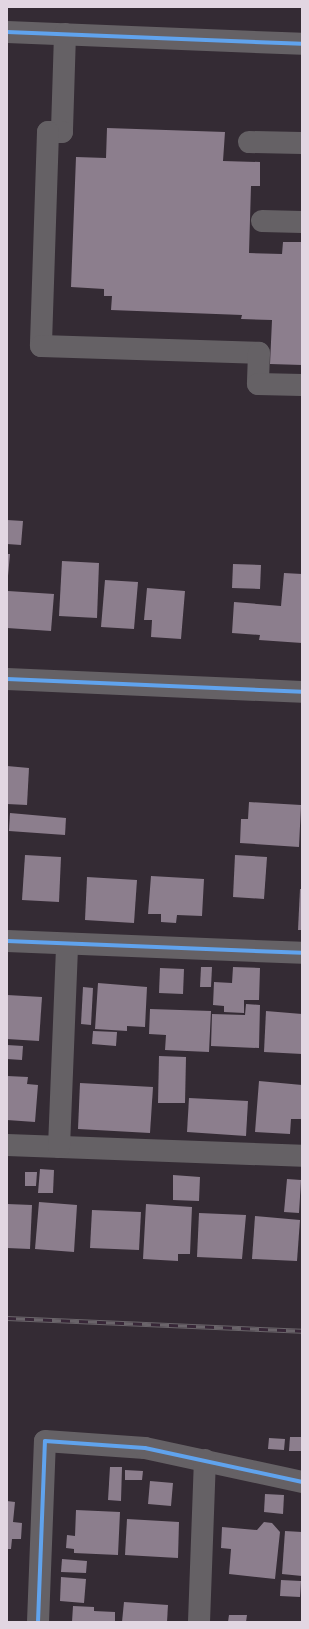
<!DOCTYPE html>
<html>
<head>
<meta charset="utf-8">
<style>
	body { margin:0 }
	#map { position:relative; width:309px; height:1629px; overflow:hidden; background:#342b34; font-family:"Source Sans 3",sans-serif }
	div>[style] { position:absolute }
	.building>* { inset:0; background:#8c7e8d }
	.minor>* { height:22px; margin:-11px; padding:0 11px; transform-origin:11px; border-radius:11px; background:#656165 }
	.rail>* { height:4.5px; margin-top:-2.25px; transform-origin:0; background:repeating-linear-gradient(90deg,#382738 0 9px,#6a646a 0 18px); box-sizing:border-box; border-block:1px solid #6a646a }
	.cycleway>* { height:4px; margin:-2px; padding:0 2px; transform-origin:2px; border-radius:2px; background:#60a3ed }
	span { translate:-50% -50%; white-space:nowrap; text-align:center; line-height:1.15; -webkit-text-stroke:4px #382738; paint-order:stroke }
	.frame { position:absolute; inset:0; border:8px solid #e2d6e2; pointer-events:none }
</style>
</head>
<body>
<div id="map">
	<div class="building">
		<div style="clip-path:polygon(107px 128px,225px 132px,223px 161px,260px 162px,260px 186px,251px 186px,249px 253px,282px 254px,283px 242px,302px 242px,302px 365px,270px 364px,272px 320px,241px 319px,242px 315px,111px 310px,112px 296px,104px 296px,104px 289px,71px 287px,76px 157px,106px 158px)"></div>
		<div style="clip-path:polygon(7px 520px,23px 521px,21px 545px,7px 544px)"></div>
		<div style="clip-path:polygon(7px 554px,10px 554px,8px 576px,7px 576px)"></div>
		<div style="clip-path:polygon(62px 561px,99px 563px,97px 618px,59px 616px)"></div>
		<div style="clip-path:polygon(233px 564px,261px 565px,260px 589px,232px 588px)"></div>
		<div style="clip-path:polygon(284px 573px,302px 574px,302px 643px,259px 640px,260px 635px,232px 633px,234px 602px,281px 606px)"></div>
		<div style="clip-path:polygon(105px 580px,138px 582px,134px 629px,101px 627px)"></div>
		<div style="clip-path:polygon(147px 588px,185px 591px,181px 639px,151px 637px,152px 620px,144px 620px)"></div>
		<div style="clip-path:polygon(8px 591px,54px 594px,51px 631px,7px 628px)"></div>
		<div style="clip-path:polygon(7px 766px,29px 768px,27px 805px,7px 804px)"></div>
		<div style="clip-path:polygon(249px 802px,301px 805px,299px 847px,240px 843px,241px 819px,248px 819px)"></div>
		<div style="clip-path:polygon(10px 813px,66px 818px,65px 835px,9px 831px)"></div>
		<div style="clip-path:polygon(25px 855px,61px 857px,59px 902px,22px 900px)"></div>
		<div style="clip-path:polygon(235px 855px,267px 857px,264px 899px,233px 897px)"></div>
		<div style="clip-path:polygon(151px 876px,204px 879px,202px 916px,177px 915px,176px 923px,161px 922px,161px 914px,148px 914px)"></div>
		<div style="clip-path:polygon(87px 877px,137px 880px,134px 923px,85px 920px)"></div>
		<div style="clip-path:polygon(300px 889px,302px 889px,302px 930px,298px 930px)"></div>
		<div style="clip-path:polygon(201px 967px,212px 967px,211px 987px,200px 987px)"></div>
		<div style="clip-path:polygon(233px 967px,260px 968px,259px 1000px,244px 1000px,244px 1013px,224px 1012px,224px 1006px,213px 1005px,214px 982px,232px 983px)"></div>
		<div style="clip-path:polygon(160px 968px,184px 969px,183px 994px,159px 993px)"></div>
		<div style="clip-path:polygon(98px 983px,147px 987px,145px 1027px,127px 1026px,127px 1031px,95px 1029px)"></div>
		<div style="clip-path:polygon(83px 987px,93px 988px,91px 1025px,81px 1024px)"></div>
		<div style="clip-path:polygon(7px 995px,42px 997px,39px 1041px,7px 1039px)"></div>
		<div style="clip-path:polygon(246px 1004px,260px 1005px,259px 1048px,211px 1046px,212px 1014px,245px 1015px)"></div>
		<div style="clip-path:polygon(150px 1009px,211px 1011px,209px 1052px,165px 1050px,166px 1035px,149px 1034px)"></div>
		<div style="clip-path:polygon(266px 1011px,302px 1014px,302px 1054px,264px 1052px)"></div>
		<div style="clip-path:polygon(93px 1031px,117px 1032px,116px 1046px,92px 1044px)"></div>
		<div style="clip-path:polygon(7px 1045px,23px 1046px,22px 1060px,7px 1059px)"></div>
		<div style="clip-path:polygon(159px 1056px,186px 1057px,185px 1103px,158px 1103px)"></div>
		<div style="clip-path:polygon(7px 1076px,28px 1077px,27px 1084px,38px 1085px,35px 1122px,7px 1120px)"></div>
		<div style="clip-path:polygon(259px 1081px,302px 1085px,302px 1119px,291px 1119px,290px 1134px,255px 1132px)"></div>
		<div style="clip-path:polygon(80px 1083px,153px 1087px,150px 1133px,78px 1129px)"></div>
		<div style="clip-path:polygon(189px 1098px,248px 1101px,246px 1136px,187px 1132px)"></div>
		<div style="clip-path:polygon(40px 1169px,54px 1170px,53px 1193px,38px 1193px)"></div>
		<div style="clip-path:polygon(25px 1172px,37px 1172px,36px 1186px,25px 1186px)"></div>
		<div style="clip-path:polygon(173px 1175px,200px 1177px,199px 1201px,173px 1200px)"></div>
		<div style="clip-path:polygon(287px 1179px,301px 1180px,299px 1213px,284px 1212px)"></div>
		<div style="clip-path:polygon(39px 1202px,77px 1205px,74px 1252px,35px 1249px)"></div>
		<div style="clip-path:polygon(7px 1204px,32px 1205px,30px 1249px,7px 1248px)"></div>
		<div style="clip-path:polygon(146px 1204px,192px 1207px,190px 1254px,178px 1254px,178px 1261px,143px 1259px)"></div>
		<div style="clip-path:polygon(92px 1210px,141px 1212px,139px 1250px,90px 1248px)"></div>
		<div style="clip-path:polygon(199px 1213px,246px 1215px,242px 1259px,197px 1257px)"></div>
		<div style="clip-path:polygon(255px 1216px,300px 1220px,297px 1261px,252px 1259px)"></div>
		<div style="clip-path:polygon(290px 1437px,302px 1437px,302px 1451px,289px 1451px)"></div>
		<div style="clip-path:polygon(269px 1438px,285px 1439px,284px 1450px,268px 1449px)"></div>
		<div style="clip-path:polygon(110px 1467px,122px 1467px,121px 1501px,108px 1500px)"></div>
		<div style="clip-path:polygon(125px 1470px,143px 1471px,142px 1480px,125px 1480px)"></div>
		<div style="clip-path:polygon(150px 1481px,173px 1483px,171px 1506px,148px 1504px)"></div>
		<div style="clip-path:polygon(265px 1494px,284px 1495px,283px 1514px,264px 1512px)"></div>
		<div style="clip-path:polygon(7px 1501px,15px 1502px,13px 1522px,22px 1523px,21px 1539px,12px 1539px,11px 1549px,7px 1549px)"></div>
		<div style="clip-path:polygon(76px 1510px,120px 1512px,118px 1555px,74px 1553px,74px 1549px,66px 1548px,67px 1535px,75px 1536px)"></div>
		<div style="clip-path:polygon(127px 1519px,179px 1522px,178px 1558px,125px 1555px)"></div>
		<div style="clip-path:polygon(264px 1522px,272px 1523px,280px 1532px,275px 1579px,229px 1574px,231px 1549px,221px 1548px,222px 1527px,257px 1530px)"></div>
		<div style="clip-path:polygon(285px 1531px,302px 1532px,302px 1576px,282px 1574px)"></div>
		<div style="clip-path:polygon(62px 1559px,87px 1561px,86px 1573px,61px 1572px)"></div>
		<div style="clip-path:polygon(61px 1577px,86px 1579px,84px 1603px,60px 1601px)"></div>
		<div style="clip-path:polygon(281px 1580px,301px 1581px,300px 1597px,280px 1596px)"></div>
		<div style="clip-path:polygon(124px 1602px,168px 1605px,167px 1622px,122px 1622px)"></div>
		<div style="clip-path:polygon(73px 1606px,94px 1607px,94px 1611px,115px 1612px,115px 1622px,72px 1622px)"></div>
		<div style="clip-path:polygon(229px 1615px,247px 1615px,246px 1622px,228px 1622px)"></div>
	</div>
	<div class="minor">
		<div style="left:7px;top:32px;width:295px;rotate:2.3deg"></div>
		<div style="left:65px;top:34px;width:98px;rotate:91.8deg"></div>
		<div style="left:62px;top:132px;width:14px;rotate:180deg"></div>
		<div style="left:48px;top:132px;width:214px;rotate:91.9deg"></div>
		<div style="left:41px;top:346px;width:218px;rotate:1.8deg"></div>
		<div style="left:259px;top:353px;width:31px;rotate:92deg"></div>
		<div style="left:258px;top:384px;width:44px;rotate:1.3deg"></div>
		<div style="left:249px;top:142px;width:53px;rotate:1.1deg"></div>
		<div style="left:262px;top:221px;width:40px;rotate:1.4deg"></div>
		<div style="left:7px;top:679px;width:295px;rotate:2.5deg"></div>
		<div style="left:7px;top:941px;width:295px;rotate:2.3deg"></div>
		<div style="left:7px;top:1145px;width:295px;rotate:2.1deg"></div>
		<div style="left:59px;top:1147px;width:203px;rotate:-87.7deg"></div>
		<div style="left:38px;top:1622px;width:181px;rotate:-87.8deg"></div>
		<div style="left:45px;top:1441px;width:100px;rotate:4deg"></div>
		<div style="left:145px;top:1448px;width:161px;rotate:12.2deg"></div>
		<div style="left:199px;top:1622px;width:162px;rotate:-87.9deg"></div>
	</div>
	<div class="rail">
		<div style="left:7px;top:1318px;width:295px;rotate:2.5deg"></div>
	</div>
	<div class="cycleway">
		<div style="left:7px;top:32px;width:295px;rotate:2.3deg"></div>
		<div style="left:7px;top:679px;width:295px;rotate:2.5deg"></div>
		<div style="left:7px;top:941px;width:295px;rotate:2.3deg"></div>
		<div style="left:38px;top:1622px;width:181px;rotate:-87.8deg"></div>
		<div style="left:45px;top:1441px;width:100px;rotate:4deg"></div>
		<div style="left:145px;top:1448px;width:161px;rotate:12.2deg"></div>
	</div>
	<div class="frame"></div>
</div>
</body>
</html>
